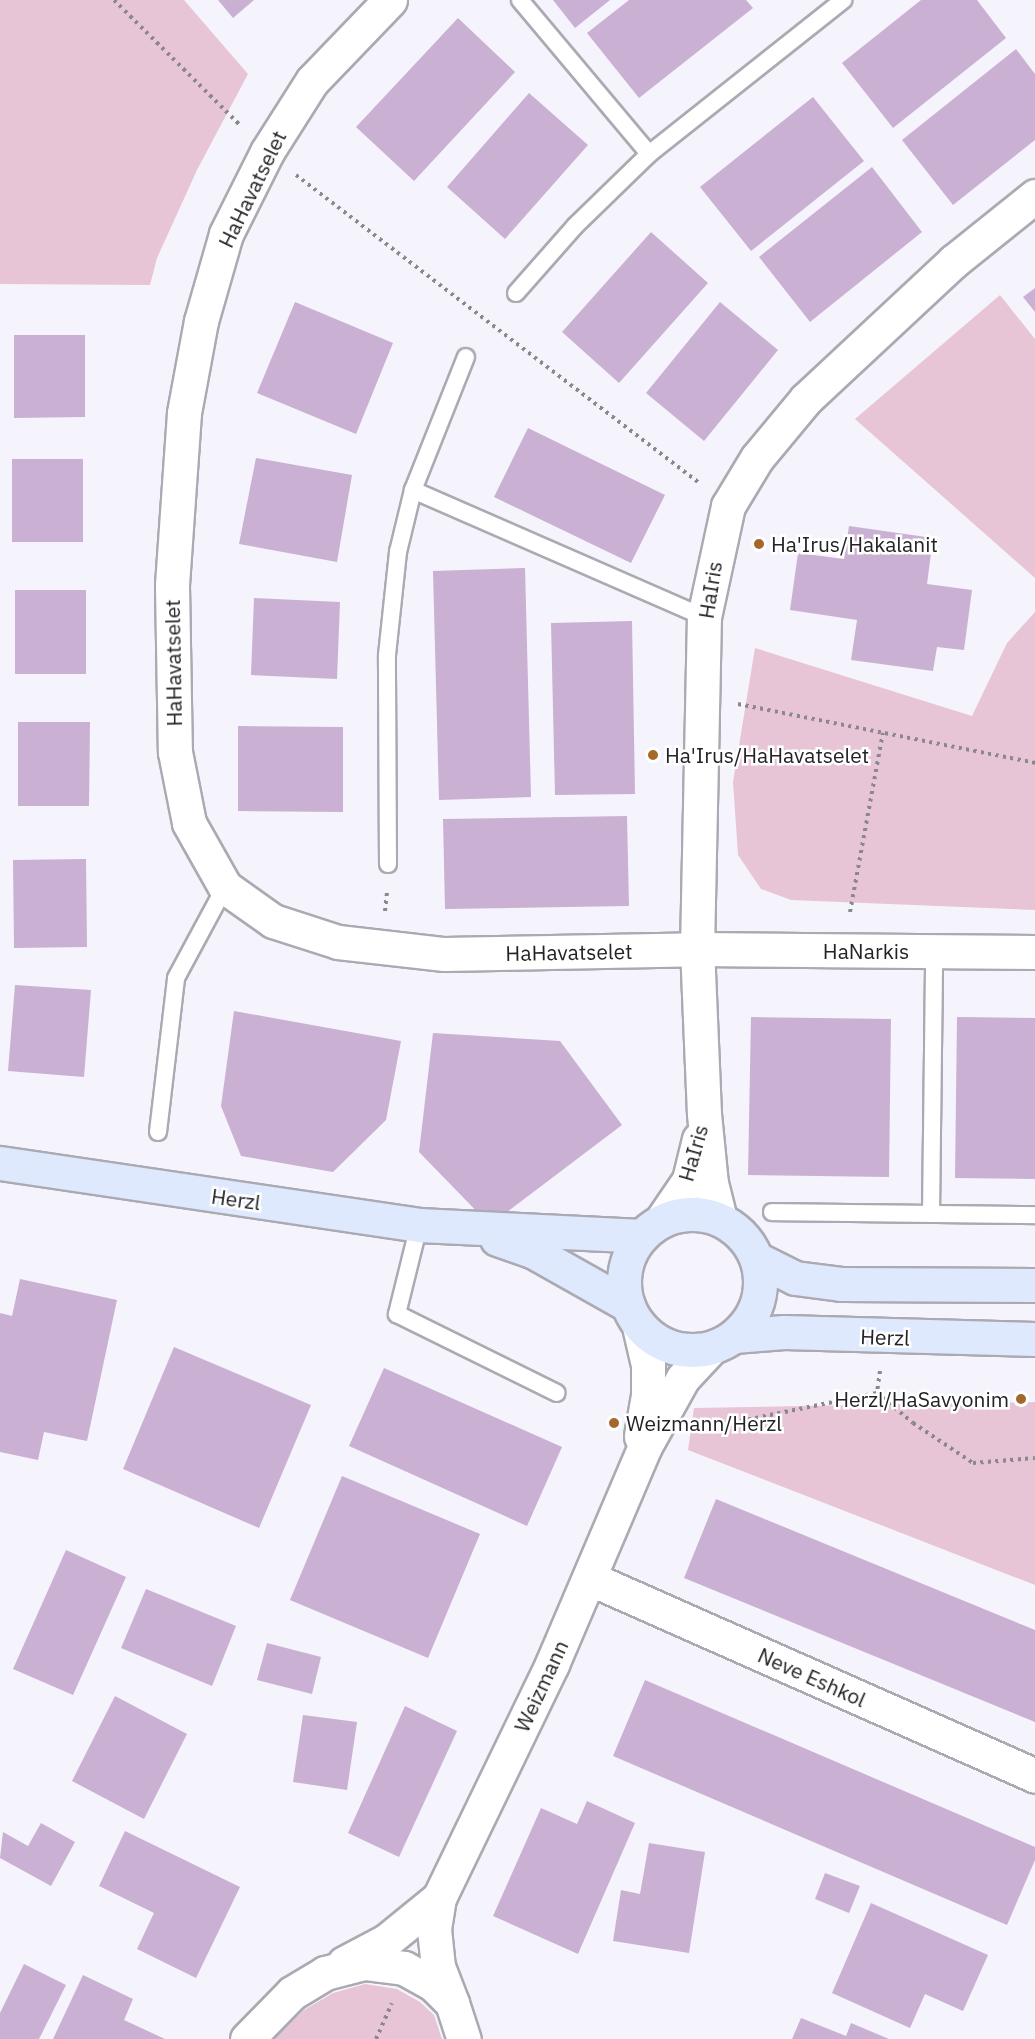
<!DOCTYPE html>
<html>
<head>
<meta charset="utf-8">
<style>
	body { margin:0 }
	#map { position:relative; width:1035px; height:2039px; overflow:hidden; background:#f5f4fc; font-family:"IBM Plex Sans",sans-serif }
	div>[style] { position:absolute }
	.green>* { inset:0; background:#e8c4d7 }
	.building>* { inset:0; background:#cab0d3 }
	.path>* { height:4px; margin-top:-2px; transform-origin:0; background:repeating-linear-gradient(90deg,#89888d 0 3px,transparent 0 7.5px) }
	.roads { filter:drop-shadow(2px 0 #abaab2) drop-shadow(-2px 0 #abaab2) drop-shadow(0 2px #abaab2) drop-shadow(0 -2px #abaab2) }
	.lane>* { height:16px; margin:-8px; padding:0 8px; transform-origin:8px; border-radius:8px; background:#fff }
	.street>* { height:33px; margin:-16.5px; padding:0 16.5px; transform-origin:16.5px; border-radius:16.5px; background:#fff }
	.secondary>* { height:33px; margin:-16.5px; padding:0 16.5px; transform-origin:16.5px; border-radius:16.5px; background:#dfe9fd }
	.secondary>.ring { margin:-16.5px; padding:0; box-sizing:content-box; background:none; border:33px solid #dfe9fd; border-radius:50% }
	.dots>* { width:16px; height:16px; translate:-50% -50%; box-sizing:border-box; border:3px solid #fff; border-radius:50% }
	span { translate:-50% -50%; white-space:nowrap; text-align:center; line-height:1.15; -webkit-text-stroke:5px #fff; paint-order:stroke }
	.street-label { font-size:21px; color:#232225 }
	.poi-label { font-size:21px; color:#232225 }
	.left { translate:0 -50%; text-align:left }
	.right { translate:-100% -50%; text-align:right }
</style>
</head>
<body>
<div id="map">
	<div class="green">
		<div style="clip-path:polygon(0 0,184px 0,248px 74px,197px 170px,157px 258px,150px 285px,0 284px)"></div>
		<div style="clip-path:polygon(1000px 295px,1035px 339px,1035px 578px,855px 419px)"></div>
		<div style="clip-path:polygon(1035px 612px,1035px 910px,791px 900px,761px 889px,738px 855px,733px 782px,755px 648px,972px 716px,1007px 643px)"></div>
		<div style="clip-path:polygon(1035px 1402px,1035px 1585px,688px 1450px,694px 1408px)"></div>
		<div style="clip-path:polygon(365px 1984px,397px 1989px,420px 2002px,434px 2015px,442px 2039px,274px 2039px,304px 2010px,333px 1993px)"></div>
	</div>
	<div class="building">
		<div style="clip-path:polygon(218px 0,254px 0,233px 18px)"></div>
		<div style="clip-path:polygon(553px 0,610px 0,575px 28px)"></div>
		<div style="clip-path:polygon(629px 0,746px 0,753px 8px,639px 98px,587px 33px)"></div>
		<div style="clip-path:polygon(921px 0,977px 0,1006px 38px,893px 128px,842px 63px)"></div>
		<div style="clip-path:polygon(458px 18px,515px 72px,414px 181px,356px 127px)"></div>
		<div style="clip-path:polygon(1016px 49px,1035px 74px,1035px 140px,953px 205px,902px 140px)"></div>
		<div style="clip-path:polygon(529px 93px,588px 145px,505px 239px,447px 187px)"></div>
		<div style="clip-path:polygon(813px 97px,864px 161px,751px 251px,700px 187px)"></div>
		<div style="clip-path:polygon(872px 167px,922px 232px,810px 322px,759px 257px)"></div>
		<div style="clip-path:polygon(651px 232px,708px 283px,619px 383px,562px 332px)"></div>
		<div style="clip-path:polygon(1035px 288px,1035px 312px,1023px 297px)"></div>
		<div style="clip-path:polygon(295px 302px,393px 343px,356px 434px,257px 393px)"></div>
		<div style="clip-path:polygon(720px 302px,778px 350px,704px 441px,646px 393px)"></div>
		<div style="clip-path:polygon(14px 335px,85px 335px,85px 417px,14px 418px)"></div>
		<div style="clip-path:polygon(528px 428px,665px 495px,631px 563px,494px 497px)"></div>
		<div style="clip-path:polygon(256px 458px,352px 475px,337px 562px,239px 544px)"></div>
		<div style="clip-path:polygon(12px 459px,83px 459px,83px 542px,12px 542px)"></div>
		<div style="clip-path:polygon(849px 526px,933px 538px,927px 584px,972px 590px,964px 650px,937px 647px,933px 671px,851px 660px,857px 620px,790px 610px,798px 553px,844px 559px)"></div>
		<div style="clip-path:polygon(525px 568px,531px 797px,439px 800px,433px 571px)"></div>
		<div style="clip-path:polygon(15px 590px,86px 590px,86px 674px,15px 674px)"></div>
		<div style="clip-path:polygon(254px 598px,340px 602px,337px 679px,251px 675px)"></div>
		<div style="clip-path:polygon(632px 621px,635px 794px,555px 795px,551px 623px)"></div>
		<div style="clip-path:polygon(18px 722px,90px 722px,89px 806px,18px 806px)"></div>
		<div style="clip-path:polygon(238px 726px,343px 727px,343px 812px,238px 811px)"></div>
		<div style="clip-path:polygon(627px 816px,629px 906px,445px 909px,443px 819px)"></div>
		<div style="clip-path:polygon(86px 859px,87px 947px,14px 948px,13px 860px)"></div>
		<div style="clip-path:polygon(15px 985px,91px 990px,84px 1077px,8px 1071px)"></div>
		<div style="clip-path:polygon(234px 1011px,401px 1041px,386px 1120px,333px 1172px,241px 1156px,221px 1106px)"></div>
		<div style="clip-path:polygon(751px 1017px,891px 1019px,889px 1177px,748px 1175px)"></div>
		<div style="clip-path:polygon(957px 1017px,1035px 1018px,1035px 1179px,955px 1178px)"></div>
		<div style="clip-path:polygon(433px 1033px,560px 1041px,622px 1125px,490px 1225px,419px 1152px)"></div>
		<div style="clip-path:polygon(20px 1279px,117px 1300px,87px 1441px,44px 1432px,38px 1460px,0 1452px,0 1313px,12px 1316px)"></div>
		<div style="clip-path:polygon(174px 1347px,311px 1405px,259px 1528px,123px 1469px)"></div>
		<div style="clip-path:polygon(384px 1368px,562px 1447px,527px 1526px,349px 1446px)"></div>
		<div style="clip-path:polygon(342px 1476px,480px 1534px,428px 1658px,290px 1600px)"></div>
		<div style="clip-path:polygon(716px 1499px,1035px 1630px,1035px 1722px,684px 1578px)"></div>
		<div style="clip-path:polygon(66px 1550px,126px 1577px,73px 1695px,13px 1669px)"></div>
		<div style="clip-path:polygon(146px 1589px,236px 1626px,212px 1686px,121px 1648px)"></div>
		<div style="clip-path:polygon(267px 1643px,321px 1657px,312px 1694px,257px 1680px)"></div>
		<div style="clip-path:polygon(645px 1680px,1035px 1847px,1035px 1860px,1007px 1925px,613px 1756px)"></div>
		<div style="clip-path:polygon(115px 1696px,187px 1734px,144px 1819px,72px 1781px)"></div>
		<div style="clip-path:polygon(405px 1706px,457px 1731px,399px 1857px,348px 1833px)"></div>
		<div style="clip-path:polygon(303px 1715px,357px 1722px,347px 1790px,293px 1782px)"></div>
		<div style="clip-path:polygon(587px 1801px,635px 1823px,578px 1954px,493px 1916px,541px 1808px,577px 1824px)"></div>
		<div style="clip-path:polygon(41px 1823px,75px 1842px,51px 1886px,0 1858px,3px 1832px,28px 1846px)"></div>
		<div style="clip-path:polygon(125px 1831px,240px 1887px,196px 1978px,137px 1949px,154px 1913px,99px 1886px)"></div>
		<div style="clip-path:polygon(649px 1843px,705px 1852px,689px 1953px,613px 1941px,621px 1890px,640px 1894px)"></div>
		<div style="clip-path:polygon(825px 1873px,860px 1886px,849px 1913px,815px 1899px)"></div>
		<div style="clip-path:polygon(871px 1903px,988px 1955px,963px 2011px,925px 1994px,910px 2028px,832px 1993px)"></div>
		<div style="clip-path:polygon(24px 1964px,66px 1985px,39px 2039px,0 2039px,0 2013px)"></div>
		<div style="clip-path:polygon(83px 1975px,133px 1999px,124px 2020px,165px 2039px,53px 2039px)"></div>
		<div style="clip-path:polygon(801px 2018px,846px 2036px,851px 2023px,889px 2039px,792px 2039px)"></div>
	</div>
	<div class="path">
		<div style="left:114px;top:0;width:176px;rotate:44.8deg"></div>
		<div style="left:296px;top:175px;width:506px;rotate:37.37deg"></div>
		<div style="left:738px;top:704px;width:303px;rotate:11.2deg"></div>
		<div style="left:385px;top:911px;width:19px;rotate:-84deg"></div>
		<div style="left:850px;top:912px;width:182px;rotate:-79.6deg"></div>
		<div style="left:880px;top:1371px;width:22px;rotate:98deg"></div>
		<div style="left:877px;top:1393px;width:47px;rotate:39.8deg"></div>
		<div style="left:913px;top:1423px;width:72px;rotate:33.7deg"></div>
		<div style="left:973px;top:1463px;width:62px;rotate:-4.6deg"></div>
		<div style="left:726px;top:1424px;width:154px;rotate:-11.6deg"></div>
		<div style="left:376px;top:2039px;width:39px;rotate:-66deg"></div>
	</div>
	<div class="roads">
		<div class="lane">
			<div style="left:520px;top:0;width:201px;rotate:50deg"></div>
			<div style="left:516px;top:293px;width:89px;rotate:-48.6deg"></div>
			<div style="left:575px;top:226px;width:103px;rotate:-44.2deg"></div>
			<div style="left:649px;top:154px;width:248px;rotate:-38.4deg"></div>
			<div style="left:413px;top:490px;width:318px;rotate:23.6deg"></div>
			<div style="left:388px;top:864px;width:209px;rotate:-90.3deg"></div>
			<div style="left:387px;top:655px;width:104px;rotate:-83.9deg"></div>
			<div style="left:398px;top:552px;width:64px;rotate:-76.4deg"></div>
			<div style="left:413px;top:490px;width:143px;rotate:-68.3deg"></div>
			<div style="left:158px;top:1132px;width:155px;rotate:-83.3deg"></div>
			<div style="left:176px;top:978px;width:103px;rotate:-61.7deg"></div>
			<div style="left:772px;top:1212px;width:263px;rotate:0.7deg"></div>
			<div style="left:931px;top:1214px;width:263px;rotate:-89.3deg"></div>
			<div style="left:419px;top:1225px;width:92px;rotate:103.9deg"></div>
			<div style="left:397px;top:1314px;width:178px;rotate:26.3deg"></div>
		</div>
		<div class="street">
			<div style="left:390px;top:0;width:112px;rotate:133.9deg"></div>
			<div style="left:312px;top:81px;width:84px;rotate:122.4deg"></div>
			<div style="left:267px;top:152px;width:92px;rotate:116.6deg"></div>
			<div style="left:226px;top:234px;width:91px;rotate:106deg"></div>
			<div style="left:201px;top:321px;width:94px;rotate:100.5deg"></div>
			<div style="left:184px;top:413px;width:173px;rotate:94deg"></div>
			<div style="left:172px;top:586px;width:166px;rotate:89deg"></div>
			<div style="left:175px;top:752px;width:72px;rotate:78.8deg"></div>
			<div style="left:189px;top:823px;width:73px;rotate:60.6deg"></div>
			<div style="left:225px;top:887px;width:59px;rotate:35.3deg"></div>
			<div style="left:273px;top:921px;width:68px;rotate:17.9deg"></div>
			<div style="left:338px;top:942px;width:107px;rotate:6.5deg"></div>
			<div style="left:444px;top:954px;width:253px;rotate:-1.1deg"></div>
			<div style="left:697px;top:949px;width:338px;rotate:0.5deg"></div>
			<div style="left:720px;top:1219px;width:36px;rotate:-104deg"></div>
			<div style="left:711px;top:1184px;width:70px;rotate:-95.7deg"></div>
			<div style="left:704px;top:1114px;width:165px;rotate:-92.4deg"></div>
			<div style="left:697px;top:949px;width:332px;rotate:-88.8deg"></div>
			<div style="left:704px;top:617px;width:114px;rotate:-77.8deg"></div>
			<div style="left:728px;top:506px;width:56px;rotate:-58.9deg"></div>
			<div style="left:757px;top:458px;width:77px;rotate:-50.3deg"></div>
			<div style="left:806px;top:399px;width:202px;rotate:-43deg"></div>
			<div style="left:954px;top:261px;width:104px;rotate:-38.7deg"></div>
			<div style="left:661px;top:1221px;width:50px;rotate:-55.7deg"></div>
			<div style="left:689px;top:1180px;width:42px;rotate:-76.3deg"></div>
			<div style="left:639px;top:1326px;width:39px;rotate:77deg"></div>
			<div style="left:648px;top:1364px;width:31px;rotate:90deg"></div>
			<div style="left:648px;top:1395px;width:42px;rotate:99.7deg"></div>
			<div style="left:589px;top:1578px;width:488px;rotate:23.9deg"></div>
			<div style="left:344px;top:1963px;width:47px;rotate:-27.6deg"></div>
			<div style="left:386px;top:1941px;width:68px;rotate:-39.1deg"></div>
			<div style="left:452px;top:2003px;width:39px;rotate:-111deg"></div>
			<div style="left:438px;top:1967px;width:38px;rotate:-96deg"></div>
			<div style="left:434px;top:1929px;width:31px;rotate:-81deg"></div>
			<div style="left:439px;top:1898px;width:260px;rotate:-64.2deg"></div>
			<div style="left:552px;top:1664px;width:235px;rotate:-66.9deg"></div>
			<div style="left:644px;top:1448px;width:80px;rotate:-60.9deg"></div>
			<div style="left:683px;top:1378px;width:41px;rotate:-47deg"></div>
			<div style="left:247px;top:2039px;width:64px;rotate:-45.6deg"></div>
			<div style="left:292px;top:1993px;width:39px;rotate:-31deg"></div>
			<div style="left:325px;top:1973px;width:40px;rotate:-14.4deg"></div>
			<div style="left:364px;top:1963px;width:40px;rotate:7.1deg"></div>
			<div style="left:404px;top:1968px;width:33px;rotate:29deg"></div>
			<div style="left:433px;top:1984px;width:27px;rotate:45deg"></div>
			<div style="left:452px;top:2003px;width:38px;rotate:72deg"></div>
		</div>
		<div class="secondary">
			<div style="left:0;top:1163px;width:424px;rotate:8.4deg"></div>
			<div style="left:419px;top:1225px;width:223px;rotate:2.8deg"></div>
			<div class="ring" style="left:624px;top:1214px;width:103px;height:103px"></div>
			<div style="left:497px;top:1239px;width:37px;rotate:19deg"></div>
			<div style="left:532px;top:1251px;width:110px;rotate:29.4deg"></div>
			<div style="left:757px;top:1259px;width:42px;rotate:26.6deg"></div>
			<div style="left:795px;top:1278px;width:46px;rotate:7.4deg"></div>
			<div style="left:841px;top:1284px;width:194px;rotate:0.3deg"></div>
			<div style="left:734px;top:1336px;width:50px;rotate:-4.6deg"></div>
			<div style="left:784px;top:1332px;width:251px;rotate:1.6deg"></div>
		</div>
	</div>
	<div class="dots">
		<div style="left:759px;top:544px;background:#a4692a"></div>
		<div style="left:653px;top:755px;background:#a4692a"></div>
		<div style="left:1021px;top:1399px;background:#a4692a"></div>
		<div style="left:614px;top:1423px;background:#a4692a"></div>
	</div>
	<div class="street-label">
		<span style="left:252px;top:189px;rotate:-64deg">HaHavatselet</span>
		<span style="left:710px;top:590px;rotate:-81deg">HaIris</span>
		<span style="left:173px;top:663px;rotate:-91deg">HaHavatselet</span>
		<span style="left:866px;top:951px">HaNarkis</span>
		<span style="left:569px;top:952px;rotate:-1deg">HaHavatselet</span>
		<span style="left:693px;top:1153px;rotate:-74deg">HaIris</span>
		<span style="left:236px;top:1199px;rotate:8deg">Herzl</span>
		<span style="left:885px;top:1337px;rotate:2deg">Herzl</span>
		<span style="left:812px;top:1677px;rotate:24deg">Neve Eshkol</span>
		<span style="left:541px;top:1686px;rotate:-65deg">Weizmann</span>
	</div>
	<div class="poi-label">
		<span class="left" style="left:771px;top:544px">Ha'Irus/Hakalanit</span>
		<span class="left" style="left:665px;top:755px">Ha'Irus/HaHavatselet</span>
		<span class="right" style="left:1009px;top:1399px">Herzl/HaSavyonim</span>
		<span class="left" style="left:626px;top:1423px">Weizmann/Herzl</span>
	</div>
</div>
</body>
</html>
